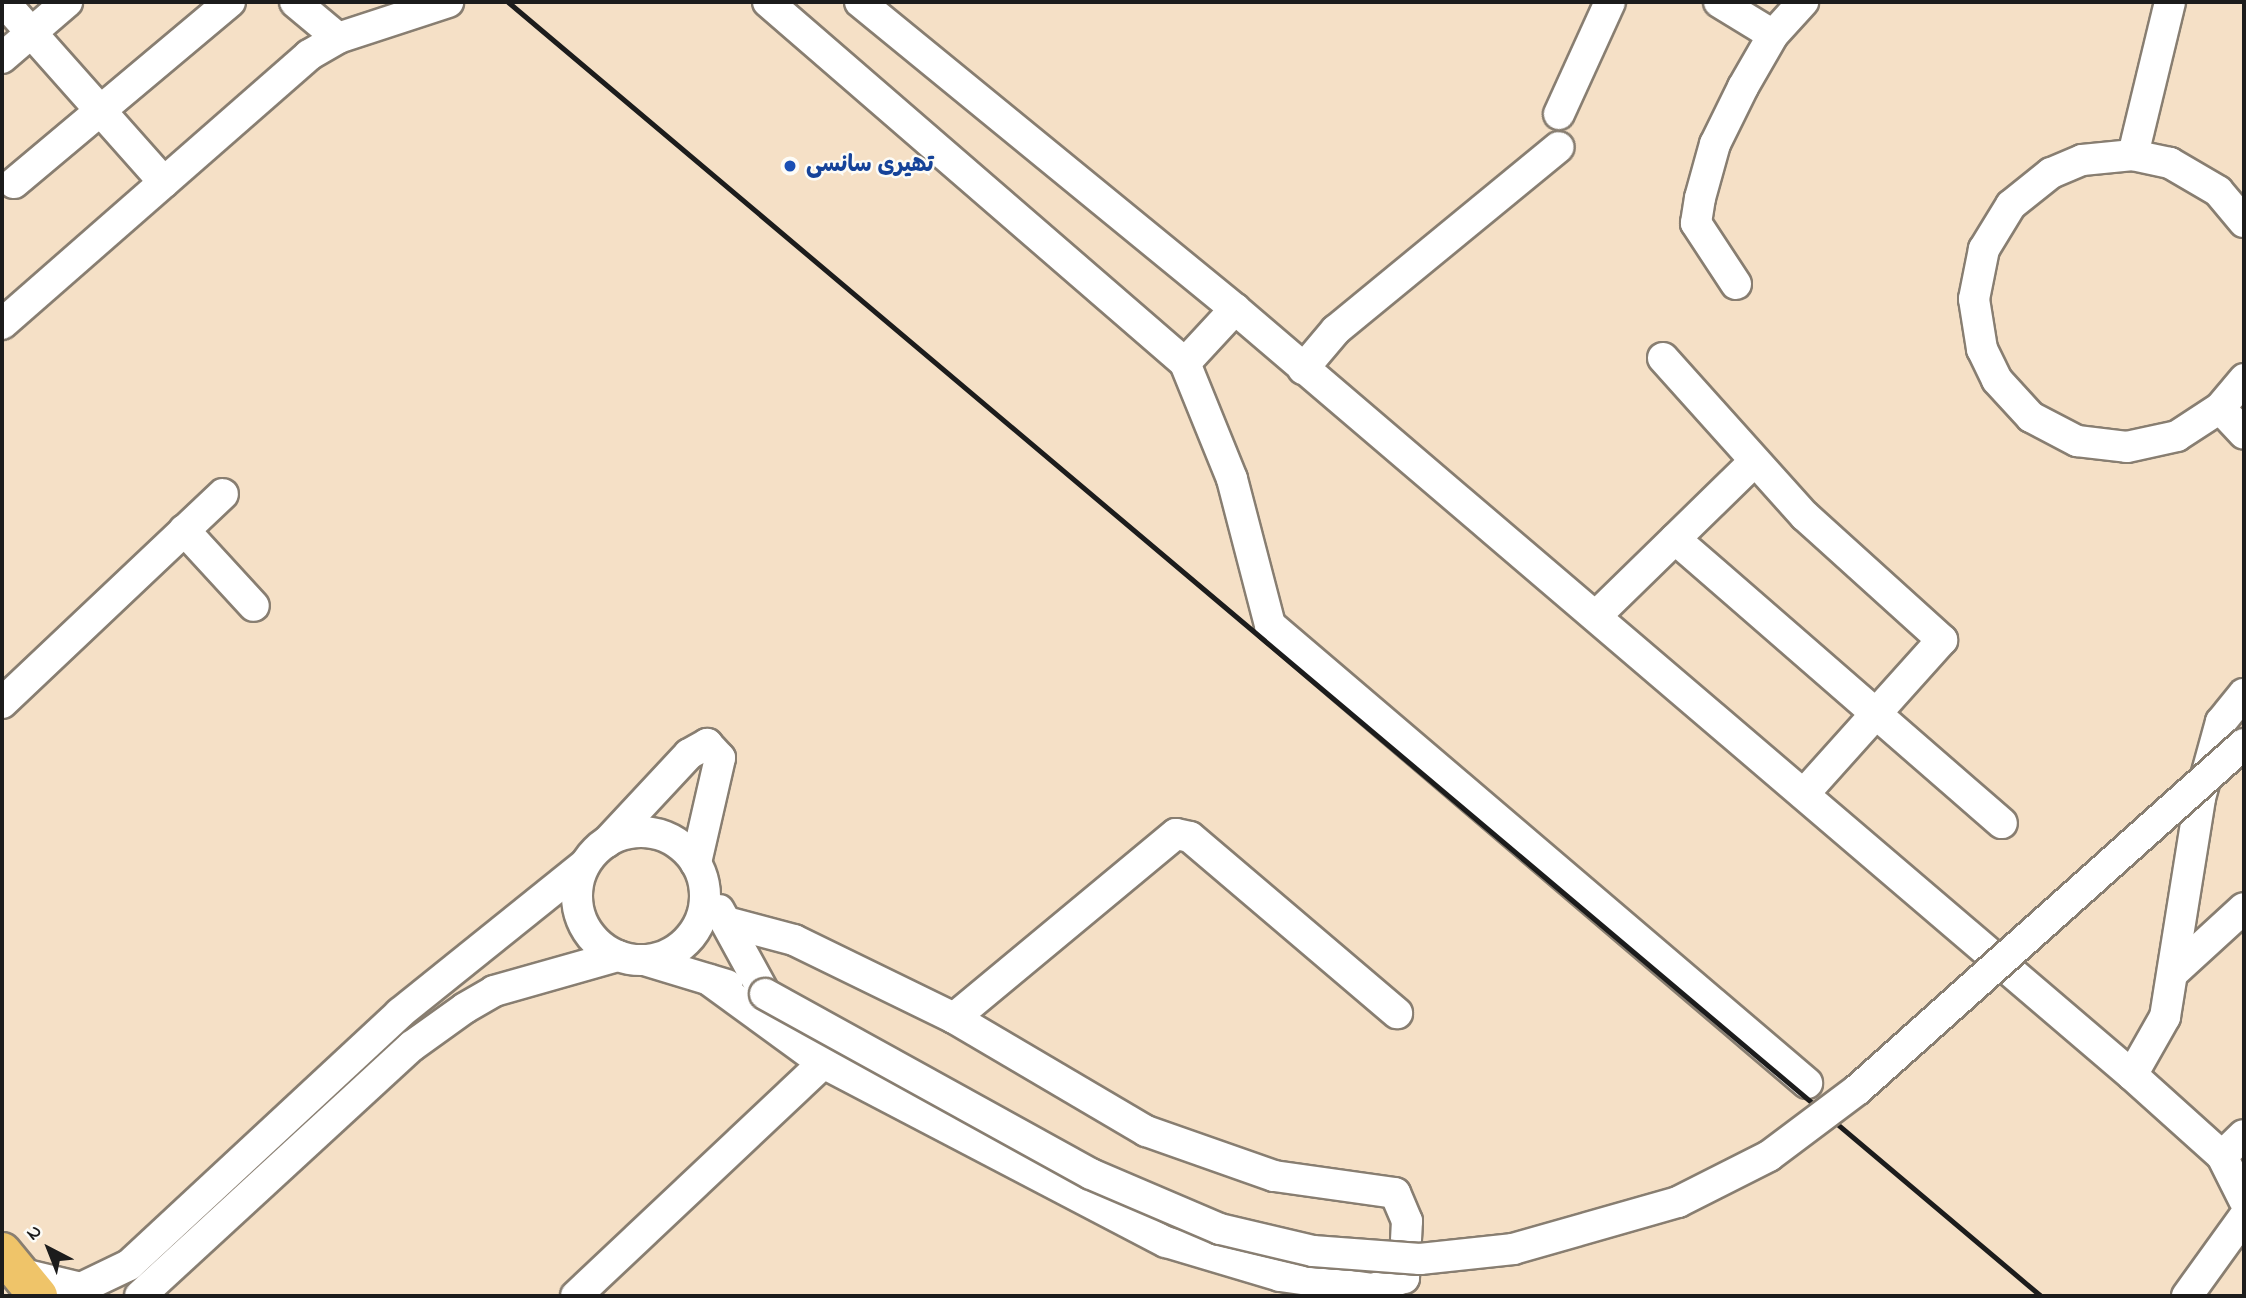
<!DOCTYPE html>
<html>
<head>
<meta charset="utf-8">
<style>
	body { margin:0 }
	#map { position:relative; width:2246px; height:1298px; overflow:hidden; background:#f5e0c6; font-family:"Indie Flower","Playpen Sans Arabic",sans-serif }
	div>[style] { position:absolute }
	.roads { filter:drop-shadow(2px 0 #887e71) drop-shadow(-2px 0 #887e71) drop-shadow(0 2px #887e71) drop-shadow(0 -2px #887e71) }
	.minor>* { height:30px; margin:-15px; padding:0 15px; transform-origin:15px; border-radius:15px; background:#fff }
	.minor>.ring { margin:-15px; padding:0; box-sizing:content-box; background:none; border:30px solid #fff; border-radius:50% }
	.highway>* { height:38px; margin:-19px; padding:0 19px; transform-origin:19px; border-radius:19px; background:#efc469 }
	.rail>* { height:5px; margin:-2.5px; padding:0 2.5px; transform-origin:2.5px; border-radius:2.5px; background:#1c1c1c }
	.bridges { filter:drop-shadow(2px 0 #887e71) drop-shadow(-2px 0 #887e71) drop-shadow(0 2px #887e71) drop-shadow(0 -2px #887e71) }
	.minor-bridge>* { height:30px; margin:-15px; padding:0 15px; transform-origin:15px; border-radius:15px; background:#fff }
	.dots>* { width:19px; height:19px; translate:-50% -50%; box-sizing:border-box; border:4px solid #fdfcf7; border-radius:50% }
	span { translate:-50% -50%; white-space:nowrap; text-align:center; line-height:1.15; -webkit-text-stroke:5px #fdfcf7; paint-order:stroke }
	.transit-label { font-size:23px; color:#164399; font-weight:700 }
	.left { translate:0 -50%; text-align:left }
	.frame { position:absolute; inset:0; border:4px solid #1c1c1c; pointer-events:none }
	.north { position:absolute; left:14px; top:1214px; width:70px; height:70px; -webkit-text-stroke:5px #fdfcf7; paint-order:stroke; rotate:318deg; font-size:19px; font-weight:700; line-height:28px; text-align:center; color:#1c1c1c }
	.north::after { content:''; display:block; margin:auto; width:24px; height:32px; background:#1c1c1c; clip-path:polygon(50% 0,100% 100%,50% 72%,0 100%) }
</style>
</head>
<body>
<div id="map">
	<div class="roads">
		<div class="minor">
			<div style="left:4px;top:2px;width:241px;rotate:48.4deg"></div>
			<div style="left:295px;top:2px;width:56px;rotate:39.9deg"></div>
			<div style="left:768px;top:2px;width:552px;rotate:40.88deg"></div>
			<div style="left:1185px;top:363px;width:125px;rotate:67.9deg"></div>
			<div style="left:1232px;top:479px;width:151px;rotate:75.4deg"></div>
			<div style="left:1270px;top:625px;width:706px;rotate:40.46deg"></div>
			<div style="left:860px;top:2px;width:485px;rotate:39.3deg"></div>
			<div style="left:1235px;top:309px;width:1180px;rotate:40.5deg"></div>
			<div style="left:2132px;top:1075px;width:121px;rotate:42deg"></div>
			<div style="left:2222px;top:1156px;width:49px;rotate:63.4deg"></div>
			<div style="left:1719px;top:2px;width:63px;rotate:31.4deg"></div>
			<div style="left:2px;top:58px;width:86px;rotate:-40.7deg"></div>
			<div style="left:1559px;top:114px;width:123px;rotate:-65.5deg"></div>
			<div style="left:2133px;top:155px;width:157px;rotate:-76.4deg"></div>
			<div style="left:14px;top:183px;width:282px;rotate:-40deg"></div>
			<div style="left:2244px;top:222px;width:40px;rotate:-130deg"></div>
			<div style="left:2218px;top:191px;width:56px;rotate:-149.7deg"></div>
			<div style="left:2170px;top:163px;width:38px;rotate:-168deg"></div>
			<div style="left:2133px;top:155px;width:51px;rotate:174.4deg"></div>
			<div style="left:2082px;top:160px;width:34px;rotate:157deg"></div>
			<div style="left:2051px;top:173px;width:51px;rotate:141.3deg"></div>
			<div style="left:2011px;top:205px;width:52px;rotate:121.5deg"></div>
			<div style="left:1984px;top:249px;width:51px;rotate:101.3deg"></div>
			<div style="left:1974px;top:299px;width:51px;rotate:80.9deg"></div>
			<div style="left:1982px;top:349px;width:34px;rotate:64deg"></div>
			<div style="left:1997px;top:380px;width:50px;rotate:47.4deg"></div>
			<div style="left:2031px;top:417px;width:52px;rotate:27.6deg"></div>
			<div style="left:2077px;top:441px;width:50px;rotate:6.8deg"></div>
			<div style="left:2127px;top:447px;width:51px;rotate:-12.4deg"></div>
			<div style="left:2177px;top:436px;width:51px;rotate:-33.1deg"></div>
			<div style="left:2220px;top:408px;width:38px;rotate:-50deg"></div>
			<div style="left:1736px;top:284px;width:73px;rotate:-123.3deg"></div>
			<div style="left:1696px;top:223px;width:25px;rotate:-81deg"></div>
			<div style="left:1700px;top:198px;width:56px;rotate:-74.5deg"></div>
			<div style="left:1715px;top:144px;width:64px;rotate:-63.8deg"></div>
			<div style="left:1743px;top:87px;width:60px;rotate:-60deg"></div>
			<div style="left:1773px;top:35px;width:45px;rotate:-47.7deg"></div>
			<div style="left:2px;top:324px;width:408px;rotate:-41.2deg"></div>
			<div style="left:309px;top:55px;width:34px;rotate:-30deg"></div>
			<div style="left:338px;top:38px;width:116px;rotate:-18.1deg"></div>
			<div style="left:1663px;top:358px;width:212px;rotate:48.1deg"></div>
			<div style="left:1805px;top:516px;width:185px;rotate:42.1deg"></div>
			<div style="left:1942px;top:640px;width:207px;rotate:131.9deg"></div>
			<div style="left:1185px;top:363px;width:74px;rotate:-47.2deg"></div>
			<div style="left:1303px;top:369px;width:51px;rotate:-49.8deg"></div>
			<div style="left:1336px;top:330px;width:288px;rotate:-39.4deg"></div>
			<div style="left:2220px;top:408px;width:35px;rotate:47deg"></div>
			<div style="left:184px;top:530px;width:103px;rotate:47.4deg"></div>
			<div style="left:1675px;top:539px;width:433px;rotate:41deg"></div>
			<div style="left:1596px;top:616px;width:219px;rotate:-44.3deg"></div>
			<div style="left:2px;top:703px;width:304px;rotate:-43.4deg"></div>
			<div class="ring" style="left:577px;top:832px;width:98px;height:98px"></div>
			<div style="left:607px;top:842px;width:120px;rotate:-47deg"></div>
			<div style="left:689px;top:754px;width:21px;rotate:-29deg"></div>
			<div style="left:707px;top:744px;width:19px;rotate:47deg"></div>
			<div style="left:720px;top:758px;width:108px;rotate:102.9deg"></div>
			<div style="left:719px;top:910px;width:96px;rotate:61.3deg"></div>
			<div style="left:644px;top:960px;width:87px;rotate:16.8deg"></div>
			<div style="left:2173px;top:973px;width:96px;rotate:-42.5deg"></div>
			<div style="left:709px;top:980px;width:141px;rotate:36.1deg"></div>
			<div style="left:823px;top:1063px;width:387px;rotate:27.6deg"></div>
			<div style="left:1166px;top:1242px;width:119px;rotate:16.6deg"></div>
			<div style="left:1280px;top:1276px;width:94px;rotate:8deg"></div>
			<div style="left:1373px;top:1289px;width:33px;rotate:-20deg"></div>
			<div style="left:1404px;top:1278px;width:57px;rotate:-87deg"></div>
			<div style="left:1407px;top:1221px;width:30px;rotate:-113deg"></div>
			<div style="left:1395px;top:1193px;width:122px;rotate:-172deg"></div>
			<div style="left:1274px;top:1176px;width:136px;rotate:-160.6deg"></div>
			<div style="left:1146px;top:1131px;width:223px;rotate:-149.5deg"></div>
			<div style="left:954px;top:1018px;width:178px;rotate:-154deg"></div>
			<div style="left:794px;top:940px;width:70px;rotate:-165.2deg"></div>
			<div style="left:954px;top:1018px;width:288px;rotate:-39.7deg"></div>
			<div style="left:1176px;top:834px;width:14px;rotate:12deg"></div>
			<div style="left:1190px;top:837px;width:272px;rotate:40.4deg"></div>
			<div style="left:2132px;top:1075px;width:67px;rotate:-60.4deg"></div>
			<div style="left:2165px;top:1017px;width:222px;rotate:-80.9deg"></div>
			<div style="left:2200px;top:798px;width:79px;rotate:-74.6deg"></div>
			<div style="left:2221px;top:722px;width:36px;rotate:-51deg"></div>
			<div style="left:2222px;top:1156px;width:30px;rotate:-44deg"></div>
			<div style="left:19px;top:1273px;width:64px;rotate:13.6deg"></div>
			<div style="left:81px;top:1288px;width:53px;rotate:-25.6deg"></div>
			<div style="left:129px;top:1265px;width:370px;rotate:-42.9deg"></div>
			<div style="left:400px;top:1013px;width:236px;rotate:-38.8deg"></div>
			<div style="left:140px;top:1296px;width:369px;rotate:-42.6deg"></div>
			<div style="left:412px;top:1046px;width:65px;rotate:-35.6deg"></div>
			<div style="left:465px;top:1008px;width:34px;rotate:-30deg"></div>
			<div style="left:494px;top:991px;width:129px;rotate:-15.8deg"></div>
			<div style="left:576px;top:1296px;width:340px;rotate:-43.3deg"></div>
			<div style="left:2187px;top:1296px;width:97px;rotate:-54.2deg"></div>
		</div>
		<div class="highway">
			<div style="left:2px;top:1252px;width:57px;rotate:50.7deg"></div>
		</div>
	</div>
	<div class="rail">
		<div style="left:508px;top:2px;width:2006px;rotate:40.17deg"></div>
	</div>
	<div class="bridges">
		<div class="minor-bridge">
			<div style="left:765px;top:994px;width:372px;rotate:28.9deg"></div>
			<div style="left:1091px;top:1174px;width:140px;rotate:23.1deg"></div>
			<div style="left:1220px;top:1229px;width:96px;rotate:13.3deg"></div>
			<div style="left:1313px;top:1251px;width:107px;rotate:4.3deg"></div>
			<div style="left:1420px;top:1259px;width:94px;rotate:-6.1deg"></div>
			<div style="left:1513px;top:1249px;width:172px;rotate:-15.9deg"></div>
			<div style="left:1678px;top:1202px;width:102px;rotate:-26.8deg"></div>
			<div style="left:1769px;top:1156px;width:110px;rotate:-36.9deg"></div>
			<div style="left:1857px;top:1090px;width:519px;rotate:-41.8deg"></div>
		</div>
	</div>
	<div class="dots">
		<div style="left:790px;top:166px;background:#1a4fb4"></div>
	</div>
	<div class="transit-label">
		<span class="left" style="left:806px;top:166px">تھیری سانسی</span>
	</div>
	<div class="frame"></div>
	<div class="north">N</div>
</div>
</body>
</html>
